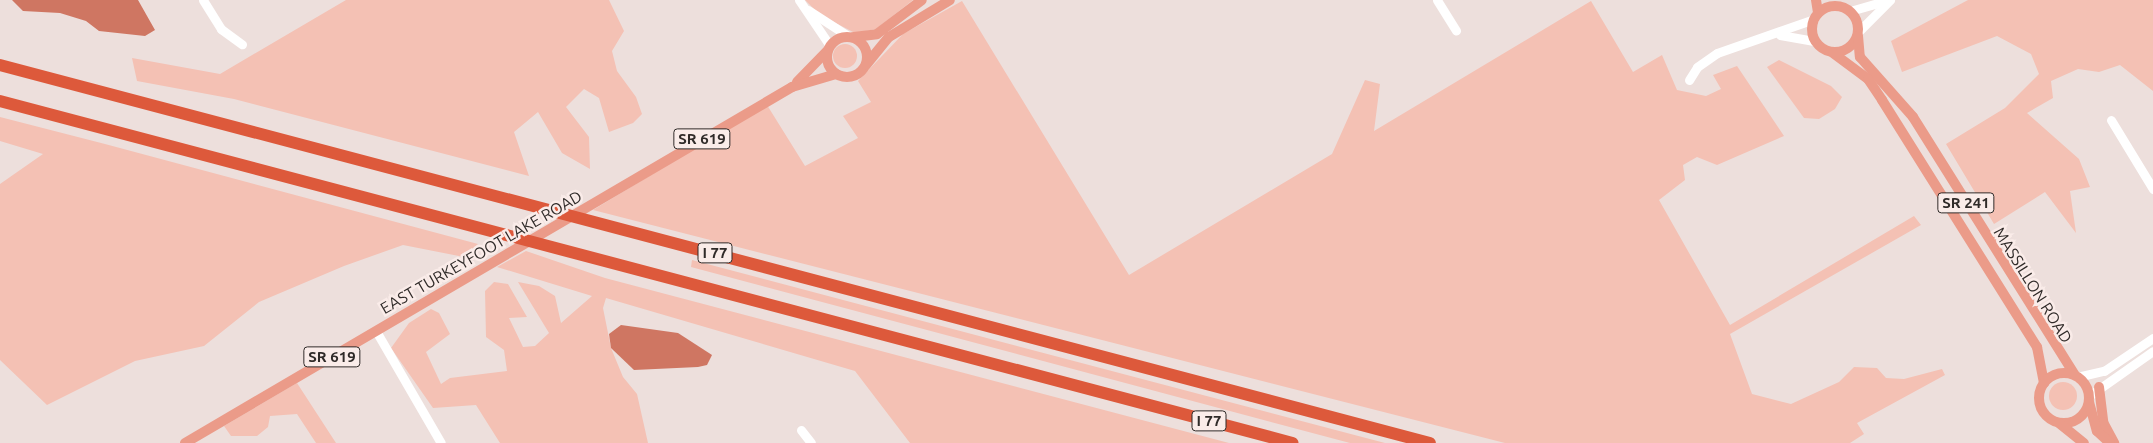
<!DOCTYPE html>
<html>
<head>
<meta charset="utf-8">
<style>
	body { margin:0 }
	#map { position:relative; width:2153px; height:443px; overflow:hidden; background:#eddfdc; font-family:Ubuntu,sans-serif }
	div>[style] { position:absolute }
	.green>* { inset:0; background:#f4c1b4 }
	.round { border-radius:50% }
	.water>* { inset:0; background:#cf7662 }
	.minor>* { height:9px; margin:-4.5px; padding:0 4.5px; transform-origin:4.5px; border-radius:4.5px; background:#fff }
	.major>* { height:10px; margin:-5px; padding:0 5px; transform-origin:5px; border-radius:5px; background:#eb9b89 }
	.major>.ring { margin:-5px; padding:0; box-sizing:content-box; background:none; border:10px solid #eb9b89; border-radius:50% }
	.highway>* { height:12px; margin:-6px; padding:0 6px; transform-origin:6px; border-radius:6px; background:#dd593b }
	span { translate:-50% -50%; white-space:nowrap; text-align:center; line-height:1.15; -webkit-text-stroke:5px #faece9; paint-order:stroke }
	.shield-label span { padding:1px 4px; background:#faece9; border:1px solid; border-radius:4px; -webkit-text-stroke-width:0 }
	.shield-label { font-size:15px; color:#302b29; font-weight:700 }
	.street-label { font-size:16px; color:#302b29 }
</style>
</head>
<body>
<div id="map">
	<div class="green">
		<div style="clip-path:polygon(346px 0,609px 0,624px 31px,612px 51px,617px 71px,636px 97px,642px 114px,633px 123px,609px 132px,599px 98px,584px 89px,566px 107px,589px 137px,590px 169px,562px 153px,538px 112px,514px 132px,529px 176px,234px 99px,137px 81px,132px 58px,220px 74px)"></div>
		<div style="clip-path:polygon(805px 0,913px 0,876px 29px,855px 33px,820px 15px)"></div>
		<div style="clip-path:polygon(1968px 0,2153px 0,2153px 91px,2120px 65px,2099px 72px,2078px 69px,2051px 81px,2053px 98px,2027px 113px,2079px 159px,2090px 187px,2070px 191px,2076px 233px,2045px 192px,1994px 224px,1946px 144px,2005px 108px,2039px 74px,2031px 54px,1997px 36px,1902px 72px,1891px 41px)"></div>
		<div style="clip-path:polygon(962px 1px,1129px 275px,1332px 154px,1365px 80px,1380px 84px,1374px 131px,1591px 1px,1633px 72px,1662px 55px,1677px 90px,1706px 96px,1721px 89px,1713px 75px,1737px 66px,1784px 136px,1717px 165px,1697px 157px,1683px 165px,1685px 180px,1659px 200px,1730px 325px,1914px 216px,1921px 225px,1730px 334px,1752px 394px,1791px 404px,1839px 382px,1854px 367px,1877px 368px,1886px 378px,1904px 379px,1942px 369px,1945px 375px,1857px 423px,1864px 434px,1850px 443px,1505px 443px,593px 210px,767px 105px,805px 166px,858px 138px,843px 116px,871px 102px,858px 81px,903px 34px)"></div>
		<div class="round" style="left:833px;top:44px;width:24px;height:24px"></div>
		<div style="clip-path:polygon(1779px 60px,1831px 86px,1842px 97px,1835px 109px,1819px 119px,1804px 118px,1767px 67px)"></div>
		<div style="clip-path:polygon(0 117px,105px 144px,478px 244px,464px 257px,403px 245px,344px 266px,259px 302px,204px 346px,135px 361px,47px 405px,0 360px,0 184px,43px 154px,0 141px)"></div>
		<div style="clip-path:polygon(526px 251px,605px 278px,1229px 443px,910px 443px,855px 371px,606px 298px,603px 308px,611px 348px,623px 377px,637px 394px,648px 443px,500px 443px,476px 405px,433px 408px,391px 348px,409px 323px,431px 309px,439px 313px,450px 334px,426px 352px,441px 384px,450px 378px,507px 371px,504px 350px,486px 337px,485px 291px,494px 282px,508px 284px,527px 317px,509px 318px,523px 347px,535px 346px,549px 333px,518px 282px,539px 286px,555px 296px,561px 323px,592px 296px,497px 267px)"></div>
		<div style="clip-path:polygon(692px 260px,862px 305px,1385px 443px,1350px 443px,691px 267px)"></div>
		<div class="round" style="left:2049px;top:382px;width:28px;height:28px"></div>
		<div style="clip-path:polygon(297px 383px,336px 443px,316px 443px,297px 414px,270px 416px,268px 427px,257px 436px,231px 436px,224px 426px)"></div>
	</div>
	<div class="water">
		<div style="clip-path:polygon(12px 0,138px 0,155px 30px,145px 36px,99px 31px,86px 21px,60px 13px,23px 11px)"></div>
		<div style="clip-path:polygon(621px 325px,678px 333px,712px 355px,707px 365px,698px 367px,634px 370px,611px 348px,609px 334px)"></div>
	</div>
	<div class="minor">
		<div style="left:203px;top:0;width:34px;rotate:58deg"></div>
		<div style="left:221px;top:29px;width:26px;rotate:36deg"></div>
		<div style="left:799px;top:0;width:55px;rotate:56deg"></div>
		<div style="left:1437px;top:0;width:36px;rotate:58deg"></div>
		<div style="left:808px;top:10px;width:48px;rotate:33deg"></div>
		<div style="left:1850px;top:11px;width:37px;rotate:-16deg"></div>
		<div style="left:1859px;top:31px;width:44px;rotate:-45deg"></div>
		<div style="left:1780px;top:35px;width:36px;rotate:10deg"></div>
		<div style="left:1689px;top:80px;width:15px;rotate:-58deg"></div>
		<div style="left:1697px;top:67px;width:24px;rotate:-35deg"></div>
		<div style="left:1717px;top:53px;width:103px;rotate:-19.3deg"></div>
		<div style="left:2111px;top:120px;width:81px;rotate:58.7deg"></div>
		<div style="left:376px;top:331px;width:129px;rotate:59.9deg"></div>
		<div style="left:2077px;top:377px;width:28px;rotate:-13deg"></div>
		<div style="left:2104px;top:371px;width:59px;rotate:-34deg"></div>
		<div style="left:2089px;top:396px;width:78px;rotate:-35.1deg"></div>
		<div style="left:801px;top:430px;width:16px;rotate:52deg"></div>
	</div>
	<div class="major">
		<div style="left:1816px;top:0;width:13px;rotate:81deg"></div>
		<div class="ring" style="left:1812px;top:6px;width:36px;height:36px"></div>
		<div style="left:1858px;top:36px;width:21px;rotate:85deg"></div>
		<div style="left:1860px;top:57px;width:80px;rotate:48.5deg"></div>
		<div style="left:1913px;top:117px;width:303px;rotate:57.9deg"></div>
		<div class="ring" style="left:827px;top:37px;width:30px;height:30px"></div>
		<div style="left:854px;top:37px;width:23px;rotate:-7deg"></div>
		<div style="left:877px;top:34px;width:56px;rotate:-37.1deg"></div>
		<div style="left:1833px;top:53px;width:44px;rotate:36.6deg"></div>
		<div style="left:1868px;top:79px;width:25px;rotate:56deg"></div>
		<div style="left:1882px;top:100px;width:292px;rotate:57.9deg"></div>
		<div style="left:2037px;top:347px;width:37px;rotate:79deg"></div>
		<div style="left:866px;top:65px;width:36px;rotate:-51deg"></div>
		<div style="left:889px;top:37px;width:71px;rotate:-31.2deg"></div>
		<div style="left:797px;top:82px;width:43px;rotate:-45.9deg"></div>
		<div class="ring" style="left:2039px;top:373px;width:40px;height:40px"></div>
		<div style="left:2099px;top:387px;width:35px;rotate:83deg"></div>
		<div style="left:2103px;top:422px;width:24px;rotate:62deg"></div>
		<div style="left:2089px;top:402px;width:30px;rotate:75deg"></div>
		<div style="left:2097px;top:431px;width:18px;rotate:43deg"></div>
		<div style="left:2059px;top:423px;width:32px;rotate:39deg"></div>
		<div style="left:185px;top:443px;width:704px;rotate:-30.39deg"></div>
		<div style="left:792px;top:87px;width:46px;rotate:-16.5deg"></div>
	</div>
	<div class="highway">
		<div style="left:0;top:65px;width:1479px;rotate:14.81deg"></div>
		<div style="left:0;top:101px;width:1337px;rotate:14.82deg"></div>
	</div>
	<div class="shield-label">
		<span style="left:702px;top:139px">SR 619</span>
		<span style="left:1966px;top:203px">SR 241</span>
		<span style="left:715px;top:253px">I 77</span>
		<span style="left:332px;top:357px">SR 619</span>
		<span style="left:1209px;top:421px">I 77</span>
	</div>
	<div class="street-label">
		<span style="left:481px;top:252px;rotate:-30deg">EAST TURKEYFOOT LAKE ROAD</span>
		<span style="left:2033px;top:285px;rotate:58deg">MASSILLON ROAD</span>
	</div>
</div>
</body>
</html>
